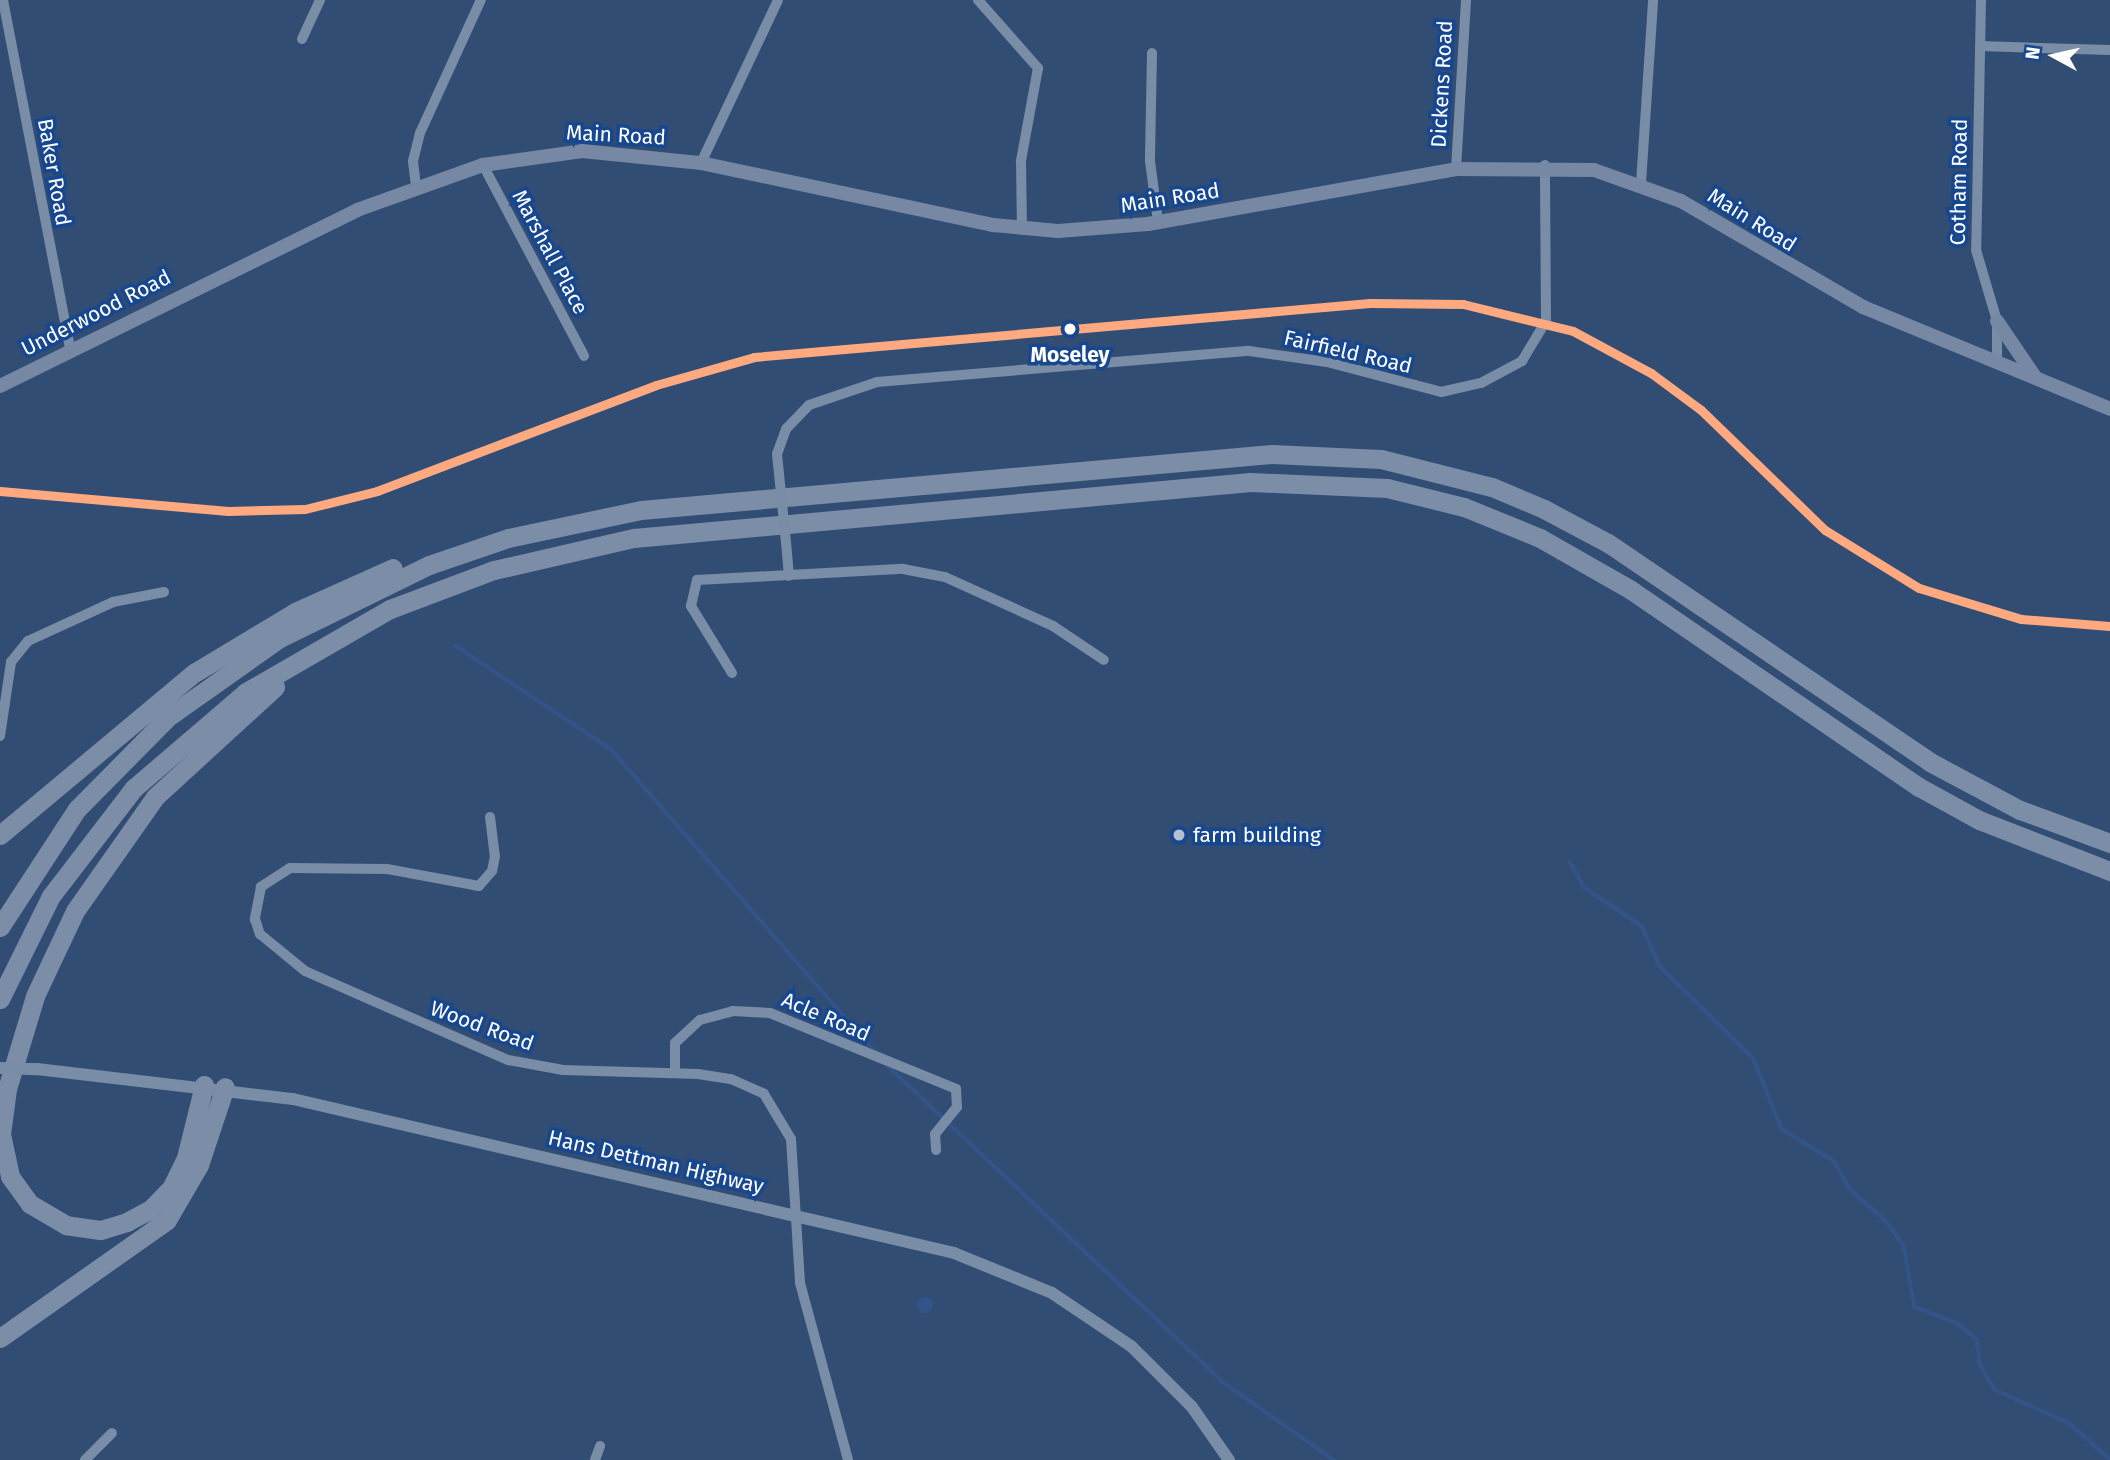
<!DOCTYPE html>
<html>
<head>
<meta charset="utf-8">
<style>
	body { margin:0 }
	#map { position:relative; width:2110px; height:1460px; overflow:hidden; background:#324d74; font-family:"Fira Sans",sans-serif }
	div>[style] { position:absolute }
	.water>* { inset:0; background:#325488 }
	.round { border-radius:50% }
	.stream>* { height:3.5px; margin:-1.75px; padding:0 1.75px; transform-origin:1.75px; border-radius:1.75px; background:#325488 }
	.minor>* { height:10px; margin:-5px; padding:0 5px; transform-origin:5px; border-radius:5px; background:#798da7 }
	.tertiary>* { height:12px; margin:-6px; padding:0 6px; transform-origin:6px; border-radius:6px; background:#798da7 }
	.secondary>* { height:14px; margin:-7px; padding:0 7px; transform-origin:7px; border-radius:7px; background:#7688a4 }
	.motorway>* { height:19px; margin:-9.5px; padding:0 9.5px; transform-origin:9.5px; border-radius:9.5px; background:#7b8da7 }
	.minor-bridge>* { height:10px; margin:-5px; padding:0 5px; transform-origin:5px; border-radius:5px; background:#798da7 }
	.tertiary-bridge>* { height:12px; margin:-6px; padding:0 6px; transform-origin:6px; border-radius:6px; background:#798da7 }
	.rail-1>* { height:9px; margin:-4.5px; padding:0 4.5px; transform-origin:4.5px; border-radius:4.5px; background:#ffa980 }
	.dots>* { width:19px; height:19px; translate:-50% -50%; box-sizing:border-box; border:4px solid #17478f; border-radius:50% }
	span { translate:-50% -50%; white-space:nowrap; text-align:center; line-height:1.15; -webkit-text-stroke:7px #17478f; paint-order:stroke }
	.street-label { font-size:21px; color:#fff }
	.stop-label { font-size:21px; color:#fff; font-weight:700 }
	.poi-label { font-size:21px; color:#fff }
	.left { translate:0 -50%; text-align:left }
	.north { position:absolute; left:2019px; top:21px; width:70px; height:70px; -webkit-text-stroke:5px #17478f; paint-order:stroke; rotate:278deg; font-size:19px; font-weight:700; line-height:28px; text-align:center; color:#fff }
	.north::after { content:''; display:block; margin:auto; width:24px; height:32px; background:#fff; clip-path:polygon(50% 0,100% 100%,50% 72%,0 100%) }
</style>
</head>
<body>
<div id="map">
	<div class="water">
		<div class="round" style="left:917px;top:1297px;width:16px;height:16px"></div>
	</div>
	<div class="stream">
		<div style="left:456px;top:646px;width:186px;rotate:33.6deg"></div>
		<div style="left:611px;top:749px;width:403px;rotate:48.9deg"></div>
		<div style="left:1570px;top:862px;width:30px;rotate:60deg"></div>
		<div style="left:1585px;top:888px;width:69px;rotate:33.7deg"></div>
		<div style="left:1642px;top:926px;width:44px;rotate:65.8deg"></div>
		<div style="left:1660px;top:966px;width:132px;rotate:44.7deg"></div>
		<div style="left:1754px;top:1059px;width:75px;rotate:68.2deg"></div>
		<div style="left:1782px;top:1129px;width:61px;rotate:31.6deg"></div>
		<div style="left:1834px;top:1161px;width:34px;rotate:60deg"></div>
		<div style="left:1851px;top:1190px;width:50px;rotate:41.7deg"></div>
		<div style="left:1888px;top:1223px;width:28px;rotate:55deg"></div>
		<div style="left:1904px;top:1246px;width:62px;rotate:79.8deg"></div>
		<div style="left:1915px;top:1307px;width:45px;rotate:20.9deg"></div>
		<div style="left:1957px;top:1323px;width:26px;rotate:39deg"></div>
		<div style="left:1977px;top:1339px;width:25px;rotate:83deg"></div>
		<div style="left:1980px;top:1364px;width:30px;rotate:60deg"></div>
		<div style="left:1995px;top:1390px;width:81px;rotate:24deg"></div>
		<div style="left:2069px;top:1423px;width:55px;rotate:41.3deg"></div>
		<div style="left:888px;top:1066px;width:461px;rotate:43.3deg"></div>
		<div style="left:1223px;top:1382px;width:136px;rotate:35.1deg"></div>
	</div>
	<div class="minor">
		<div style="left:3px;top:0;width:355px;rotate:79.1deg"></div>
		<div style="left:978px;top:0;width:91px;rotate:48.6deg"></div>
		<div style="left:1038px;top:68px;width:95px;rotate:100.4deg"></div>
		<div style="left:1021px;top:161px;width:68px;rotate:89.2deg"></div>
		<div style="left:1981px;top:0;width:250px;rotate:91.1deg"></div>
		<div style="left:1976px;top:250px;width:74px;rotate:73.5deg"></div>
		<div style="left:1997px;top:321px;width:41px;rotate:90deg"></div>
		<div style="left:302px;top:39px;width:43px;rotate:-65.2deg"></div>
		<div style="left:1980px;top:46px;width:130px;rotate:1.8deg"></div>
		<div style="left:1152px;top:53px;width:108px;rotate:91.1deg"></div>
		<div style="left:1150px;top:161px;width:62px;rotate:82.5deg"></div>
		<div style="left:701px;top:163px;width:180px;rotate:-64.7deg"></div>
		<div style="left:483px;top:165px;width:216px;rotate:62.1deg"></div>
		<div style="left:1456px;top:169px;width:169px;rotate:-86.6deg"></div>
		<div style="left:1641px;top:183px;width:183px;rotate:-86.2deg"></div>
		<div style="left:416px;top:186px;width:25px;rotate:-97deg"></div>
		<div style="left:413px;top:161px;width:29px;rotate:-76deg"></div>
		<div style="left:420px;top:133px;width:146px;rotate:-65.4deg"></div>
		<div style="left:777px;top:454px;width:27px;rotate:-70deg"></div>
		<div style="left:786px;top:429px;width:33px;rotate:-46deg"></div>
		<div style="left:809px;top:405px;width:72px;rotate:-18.7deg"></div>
		<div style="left:877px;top:382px;width:373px;rotate:-4.8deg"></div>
		<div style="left:1249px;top:351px;width:79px;rotate:8deg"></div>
		<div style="left:1327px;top:362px;width:118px;rotate:14.7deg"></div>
		<div style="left:1441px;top:392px;width:41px;rotate:-12.7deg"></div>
		<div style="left:1481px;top:383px;width:47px;rotate:-28.2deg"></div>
		<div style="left:1522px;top:361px;width:47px;rotate:-59deg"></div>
		<div style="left:1546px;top:321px;width:156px;rotate:-90.4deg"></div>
		<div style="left:786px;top:542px;width:34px;rotate:85deg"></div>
		<div style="left:732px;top:673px;width:79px;rotate:-121.5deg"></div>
		<div style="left:691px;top:606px;width:27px;rotate:-77deg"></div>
		<div style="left:697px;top:580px;width:206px;rotate:-3.1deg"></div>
		<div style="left:903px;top:569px;width:43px;rotate:10.8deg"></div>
		<div style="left:945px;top:577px;width:119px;rotate:24.4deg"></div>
		<div style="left:1053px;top:626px;width:61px;rotate:33.7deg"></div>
		<div style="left:0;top:736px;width:75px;rotate:-81.5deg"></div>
		<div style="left:11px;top:662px;width:27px;rotate:-51deg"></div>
		<div style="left:28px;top:641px;width:94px;rotate:-24.6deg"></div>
		<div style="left:113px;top:602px;width:52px;rotate:-11.1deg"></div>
		<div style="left:490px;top:817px;width:39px;rotate:83deg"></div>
		<div style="left:495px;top:856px;width:15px;rotate:101deg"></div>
		<div style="left:492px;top:871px;width:20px;rotate:131deg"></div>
		<div style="left:479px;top:886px;width:94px;rotate:-169.5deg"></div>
		<div style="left:387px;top:869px;width:97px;rotate:-179.4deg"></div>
		<div style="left:290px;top:868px;width:35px;rotate:147deg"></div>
		<div style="left:261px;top:887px;width:33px;rotate:101deg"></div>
		<div style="left:255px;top:919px;width:16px;rotate:72deg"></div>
		<div style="left:260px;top:934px;width:58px;rotate:39.4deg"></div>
		<div style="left:305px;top:971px;width:222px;rotate:23.7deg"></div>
		<div style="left:508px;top:1060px;width:56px;rotate:10.3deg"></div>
		<div style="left:563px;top:1070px;width:135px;rotate:1.7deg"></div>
		<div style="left:698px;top:1074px;width:33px;rotate:9deg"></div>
		<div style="left:731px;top:1079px;width:36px;rotate:24deg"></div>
		<div style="left:764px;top:1094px;width:52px;rotate:59deg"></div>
		<div style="left:791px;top:1139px;width:144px;rotate:86.4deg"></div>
		<div style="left:800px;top:1283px;width:183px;rotate:74.8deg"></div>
		<div style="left:675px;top:1071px;width:28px;rotate:-90deg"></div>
		<div style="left:675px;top:1043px;width:34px;rotate:-43deg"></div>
		<div style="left:700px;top:1020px;width:34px;rotate:-15deg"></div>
		<div style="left:733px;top:1011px;width:37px;rotate:3deg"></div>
		<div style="left:770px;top:1013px;width:201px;rotate:22.2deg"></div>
		<div style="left:956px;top:1089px;width:18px;rotate:87deg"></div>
		<div style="left:957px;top:1107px;width:35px;rotate:129deg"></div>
		<div style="left:935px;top:1134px;width:16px;rotate:86deg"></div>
		<div style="left:85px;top:1460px;width:38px;rotate:-45deg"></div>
		<div style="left:595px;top:1460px;width:15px;rotate:-70deg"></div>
	</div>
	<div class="tertiary">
		<div style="left:37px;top:1069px;width:258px;rotate:6.7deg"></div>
		<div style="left:293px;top:1099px;width:679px;rotate:13.11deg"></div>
		<div style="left:954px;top:1253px;width:106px;rotate:22.2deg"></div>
		<div style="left:1052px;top:1293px;width:95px;rotate:33.9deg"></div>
		<div style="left:1131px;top:1346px;width:86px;rotate:45deg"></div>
		<div style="left:1192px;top:1407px;width:65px;rotate:55.1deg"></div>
	</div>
	<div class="secondary">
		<div style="left:1997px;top:321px;width:68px;rotate:55.8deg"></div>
		<div style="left:0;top:386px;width:398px;rotate:-26.2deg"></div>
		<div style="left:357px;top:210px;width:134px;rotate:-19.7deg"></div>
		<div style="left:483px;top:165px;width:100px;rotate:-8deg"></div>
		<div style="left:582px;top:151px;width:120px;rotate:5.8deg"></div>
		<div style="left:701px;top:163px;width:299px;rotate:12deg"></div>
		<div style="left:993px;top:225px;width:65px;rotate:5.3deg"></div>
		<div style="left:1058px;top:231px;width:90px;rotate:-4.4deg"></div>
		<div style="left:1148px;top:224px;width:313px;rotate:-10.1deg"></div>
		<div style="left:1456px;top:169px;width:138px;rotate:0.4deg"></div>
		<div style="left:1594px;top:170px;width:92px;rotate:19.6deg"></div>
		<div style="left:1681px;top:201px;width:211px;rotate:30.2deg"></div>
		<div style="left:1863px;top:307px;width:267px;rotate:22.4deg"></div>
	</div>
	<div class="motorway">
		<div style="left:0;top:835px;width:253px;rotate:-39.9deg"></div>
		<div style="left:194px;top:673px;width:118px;rotate:-31.1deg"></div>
		<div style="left:295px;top:612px;width:107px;rotate:-24.2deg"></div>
		<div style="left:0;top:927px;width:141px;rotate:-56.9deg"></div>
		<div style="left:77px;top:809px;width:129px;rotate:-45.3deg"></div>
		<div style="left:168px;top:717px;width:135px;rotate:-35.3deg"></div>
		<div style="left:278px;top:639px;width:168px;rotate:-26.1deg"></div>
		<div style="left:429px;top:565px;width:83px;rotate:-18.9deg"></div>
		<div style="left:508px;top:538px;width:136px;rotate:-11.9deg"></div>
		<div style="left:641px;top:510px;width:633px;rotate:-5.07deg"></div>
		<div style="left:1272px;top:454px;width:109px;rotate:2.6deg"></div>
		<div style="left:1381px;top:459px;width:114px;rotate:14.2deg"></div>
		<div style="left:1492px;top:487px;width:56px;rotate:22.9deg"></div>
		<div style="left:1544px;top:509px;width:72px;rotate:28deg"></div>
		<div style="left:1608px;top:543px;width:389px;rotate:34.2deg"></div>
		<div style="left:1930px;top:762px;width:102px;rotate:28.1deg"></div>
		<div style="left:2020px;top:810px;width:96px;rotate:20.1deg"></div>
		<div style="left:0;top:999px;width:115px;rotate:-63.7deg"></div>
		<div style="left:51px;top:896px;width:136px;rotate:-52.5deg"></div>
		<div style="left:134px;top:788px;width:148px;rotate:-40.6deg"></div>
		<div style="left:246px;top:692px;width:166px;rotate:-30deg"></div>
		<div style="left:390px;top:609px;width:111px;rotate:-20.6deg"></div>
		<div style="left:494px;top:570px;width:144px;rotate:-12.9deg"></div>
		<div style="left:634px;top:538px;width:619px;rotate:-5.19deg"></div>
		<div style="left:1250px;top:482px;width:137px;rotate:2.5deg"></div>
		<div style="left:1387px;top:488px;width:79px;rotate:13.9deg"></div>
		<div style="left:1464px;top:507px;width:82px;rotate:22.2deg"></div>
		<div style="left:1540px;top:538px;width:105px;rotate:29.7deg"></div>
		<div style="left:1631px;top:590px;width:349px;rotate:34.4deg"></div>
		<div style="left:1919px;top:787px;width:68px;rotate:28.8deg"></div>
		<div style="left:1979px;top:820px;width:141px;rotate:21.3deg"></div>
		<div style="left:204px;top:1085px;width:75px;rotate:103.9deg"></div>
		<div style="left:186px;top:1158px;width:32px;rotate:116deg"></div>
		<div style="left:172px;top:1187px;width:30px;rotate:134deg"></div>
		<div style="left:151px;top:1209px;width:27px;rotate:152deg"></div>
		<div style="left:127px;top:1222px;width:28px;rotate:163deg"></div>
		<div style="left:100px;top:1230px;width:34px;rotate:-172deg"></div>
		<div style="left:66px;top:1225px;width:42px;rotate:-149.7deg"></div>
		<div style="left:30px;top:1204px;width:34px;rotate:-126deg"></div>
		<div style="left:10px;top:1176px;width:43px;rotate:-102.1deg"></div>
		<div style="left:1px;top:1134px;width:45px;rotate:-82.4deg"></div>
		<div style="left:7px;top:1089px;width:97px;rotate:-73.2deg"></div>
		<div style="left:35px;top:996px;width:94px;rotate:-64.8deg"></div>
		<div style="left:75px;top:911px;width:139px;rotate:-54.9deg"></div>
		<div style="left:155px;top:797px;width:163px;rotate:-42.5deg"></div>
		<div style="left:0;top:1338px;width:204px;rotate:-35.2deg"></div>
		<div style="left:167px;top:1220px;width:64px;rotate:-59.8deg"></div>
		<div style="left:199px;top:1165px;width:82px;rotate:-71.6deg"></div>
	</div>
	<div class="minor-bridge">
		<div style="left:777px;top:454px;width:88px;rotate:84.2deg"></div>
	</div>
	<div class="tertiary-bridge">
		<div style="left:0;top:1068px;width:37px;rotate:2deg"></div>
	</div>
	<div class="rail-1">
		<div style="left:0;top:491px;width:229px;rotate:5deg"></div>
		<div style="left:228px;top:511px;width:77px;rotate:-1.5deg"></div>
		<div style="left:305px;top:509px;width:74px;rotate:-14deg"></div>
		<div style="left:377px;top:491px;width:298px;rotate:-20.8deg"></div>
		<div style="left:656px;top:385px;width:102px;rotate:-15.9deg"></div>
		<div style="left:754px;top:357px;width:618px;rotate:-5.01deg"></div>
		<div style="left:1370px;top:303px;width:93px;rotate:0.6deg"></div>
		<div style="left:1463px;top:304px;width:113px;rotate:13.8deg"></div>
		<div style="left:1573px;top:331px;width:89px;rotate:28.3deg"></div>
		<div style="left:1651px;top:373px;width:62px;rotate:36.5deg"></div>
		<div style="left:1701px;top:410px;width:173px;rotate:44.1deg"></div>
		<div style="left:1825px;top:530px;width:110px;rotate:31.7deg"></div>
		<div style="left:1919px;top:588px;width:107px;rotate:16.9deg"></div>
		<div style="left:2021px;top:619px;width:89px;rotate:4.5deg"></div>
	</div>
	<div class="dots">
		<div style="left:1070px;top:329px;background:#fff"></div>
		<div style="left:1179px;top:835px;background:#b7c1ce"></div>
	</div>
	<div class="street-label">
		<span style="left:1442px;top:84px;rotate:-87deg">Dickens Road</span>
		<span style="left:616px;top:135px;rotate:3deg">Main Road</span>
		<span style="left:54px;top:172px;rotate:80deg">Baker Road</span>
		<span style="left:1959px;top:182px;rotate:-89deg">Cotham Road</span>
		<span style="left:1170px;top:198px;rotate:-9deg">Main Road</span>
		<span style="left:1752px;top:220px;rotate:32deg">Main Road</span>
		<span style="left:550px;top:252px;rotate:62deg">Marshall Place</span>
		<span style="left:96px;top:313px;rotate:-27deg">Underwood Road</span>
		<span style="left:1348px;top:352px;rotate:13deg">Fairfield Road</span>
		<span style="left:826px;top:1017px;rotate:23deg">Acle Road</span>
		<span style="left:482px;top:1026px;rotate:20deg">Wood Road</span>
		<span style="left:656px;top:1162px;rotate:13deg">Hans Dettman Highway</span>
	</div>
	<div class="stop-label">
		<span style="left:1070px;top:355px">Moseley</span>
	</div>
	<div class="poi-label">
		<span class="left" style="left:1193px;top:835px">farm building</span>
	</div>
	<div class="north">N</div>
</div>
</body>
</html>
